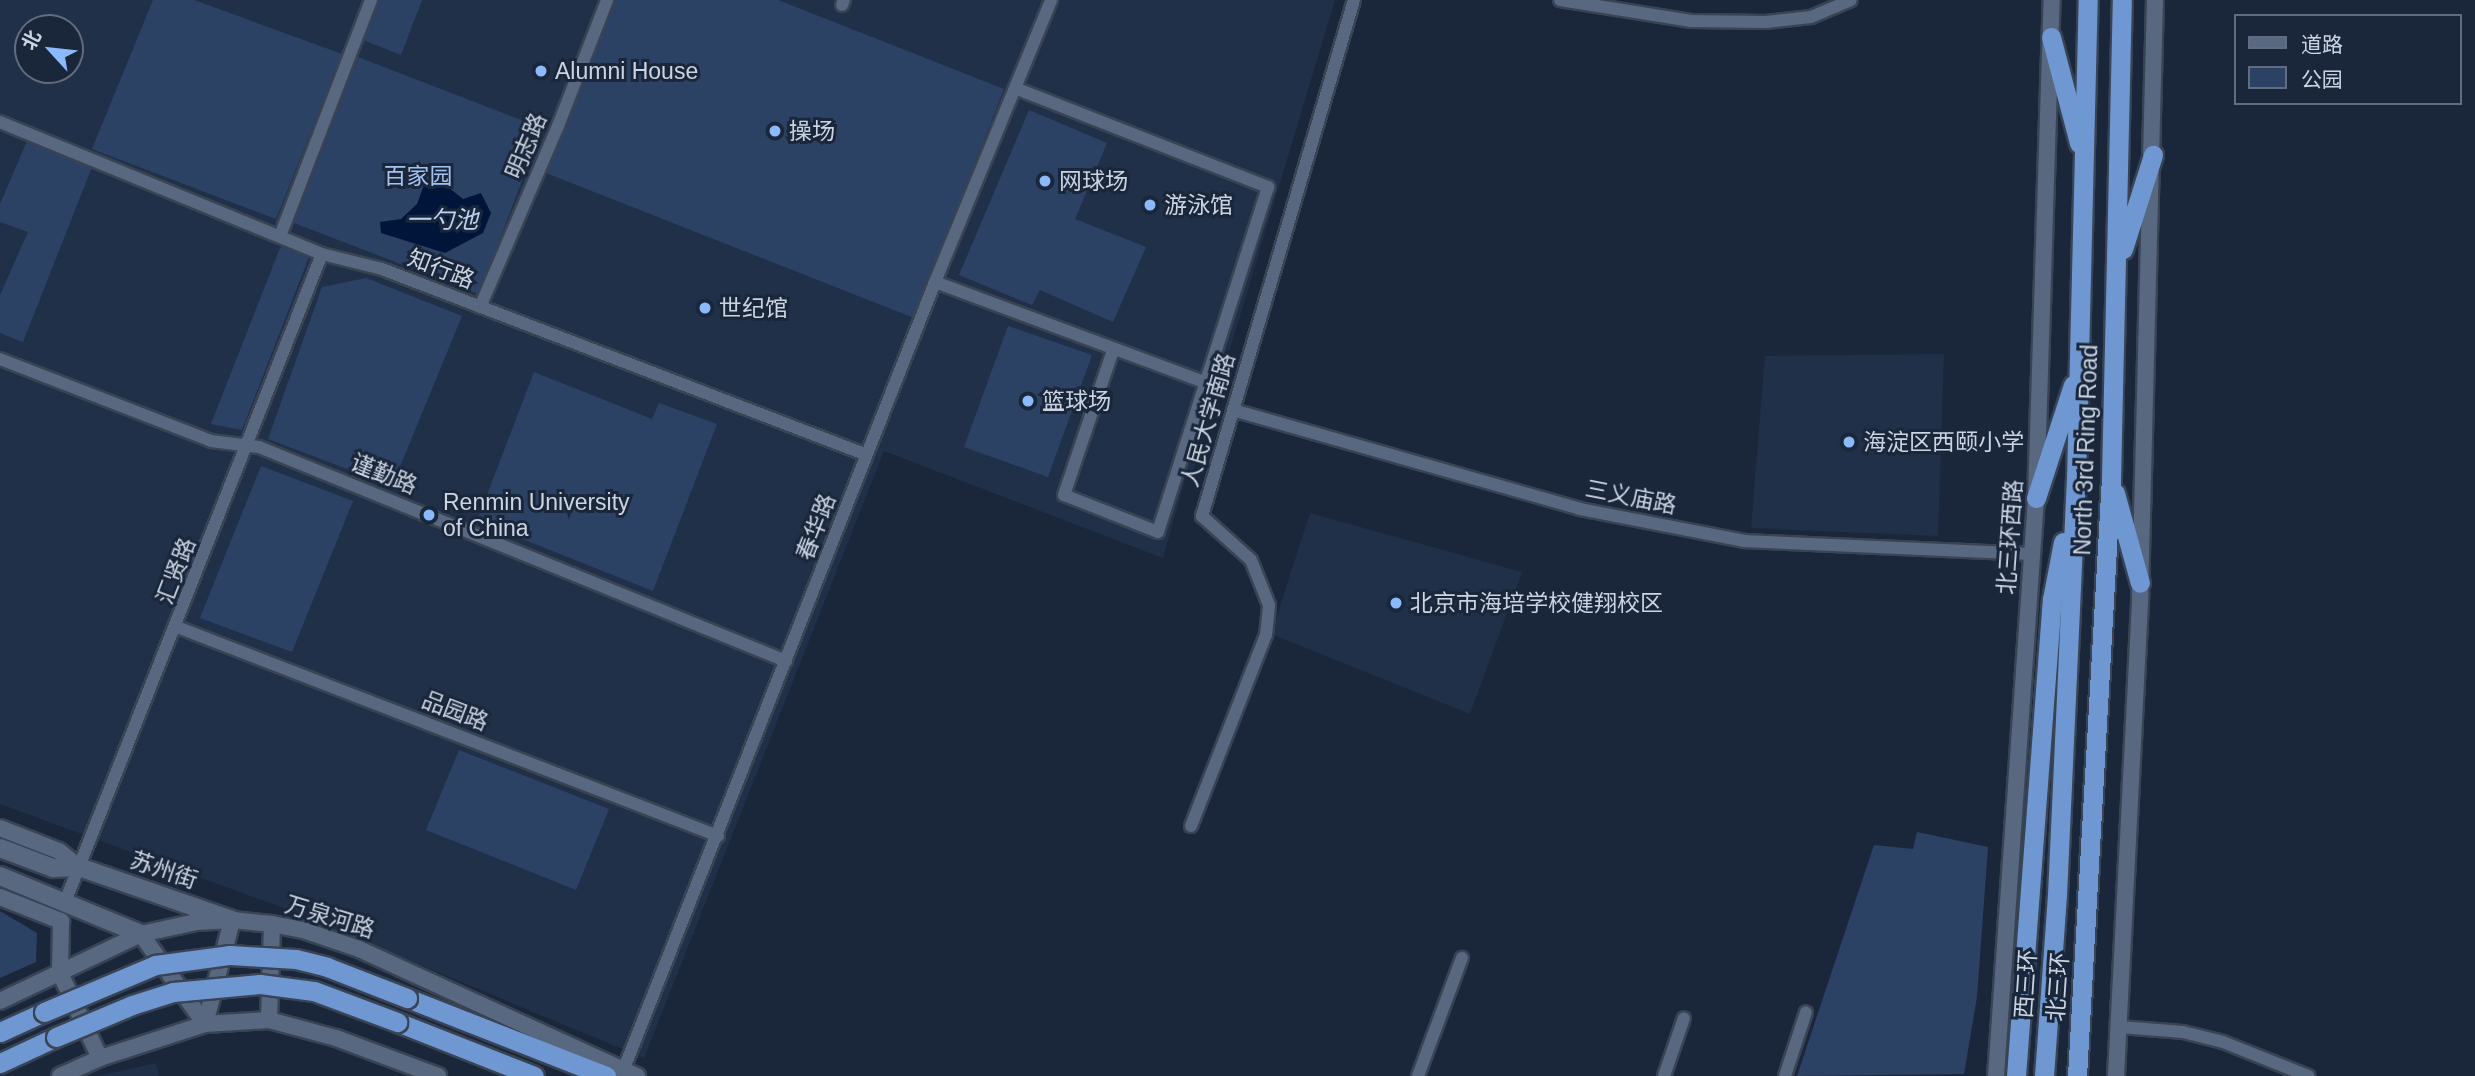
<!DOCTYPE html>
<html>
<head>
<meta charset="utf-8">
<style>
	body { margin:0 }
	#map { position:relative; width:2475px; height:1076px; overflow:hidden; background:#1a273b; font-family:Helvetica,"Noto Sans SC",sans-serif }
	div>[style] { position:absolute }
	.built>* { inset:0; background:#203049 }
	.green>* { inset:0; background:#2c4264 }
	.water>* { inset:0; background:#001539 }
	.roads { filter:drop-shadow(2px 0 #384354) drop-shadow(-2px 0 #384354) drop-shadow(0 2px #384354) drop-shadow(0 -2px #384354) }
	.minor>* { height:12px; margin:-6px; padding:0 6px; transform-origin:6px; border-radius:6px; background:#586880 }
	.tertiary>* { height:16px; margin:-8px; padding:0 8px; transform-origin:8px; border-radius:8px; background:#586880 }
	.secondary>* { height:18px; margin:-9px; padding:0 9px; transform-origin:9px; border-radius:9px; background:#586880 }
	.trunk>* { height:19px; margin:-9.5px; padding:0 9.5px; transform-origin:9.5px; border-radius:9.5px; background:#6f98d3 }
	.bridges { filter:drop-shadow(2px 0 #384354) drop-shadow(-2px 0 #384354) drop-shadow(0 2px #384354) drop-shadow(0 -2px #384354) }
	.trunk-bridge>* { height:19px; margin:-9.5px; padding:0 9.5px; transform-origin:9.5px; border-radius:9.5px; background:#6f98d3 }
	.dots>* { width:19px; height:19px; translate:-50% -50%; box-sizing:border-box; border:4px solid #1a273b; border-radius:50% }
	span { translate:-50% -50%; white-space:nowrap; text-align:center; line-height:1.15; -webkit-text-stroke:6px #1a273b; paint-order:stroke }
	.poi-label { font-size:23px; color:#cbd4e2 }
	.left { translate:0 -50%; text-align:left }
	.street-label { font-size:23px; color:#cbd4e2 }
	.park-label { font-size:23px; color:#a3c3f2 }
	.water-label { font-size:24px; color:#bed3f3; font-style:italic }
	.legend { position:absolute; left:2234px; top:14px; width:228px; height:91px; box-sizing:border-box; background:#1a273b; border:2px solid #616c7e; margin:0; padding:9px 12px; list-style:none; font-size:21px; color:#cbd4e2 }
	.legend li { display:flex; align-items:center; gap:14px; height:35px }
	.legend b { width:35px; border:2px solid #616c7e }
	.north { position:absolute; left:14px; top:14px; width:70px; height:70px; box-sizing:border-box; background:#1a273b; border:2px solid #616c7e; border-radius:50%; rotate:297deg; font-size:19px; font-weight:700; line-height:28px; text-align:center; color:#cbd4e2 }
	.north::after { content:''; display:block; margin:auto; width:24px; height:32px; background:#8cb9fc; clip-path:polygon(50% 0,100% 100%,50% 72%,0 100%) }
</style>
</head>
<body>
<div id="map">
	<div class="built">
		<div style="clip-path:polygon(evenodd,0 0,1335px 0,1193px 472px,1187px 473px,1163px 558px,884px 451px,644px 1058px,278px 906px,0 804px,0 0,28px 28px,70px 28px,70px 70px,28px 70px,28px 28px)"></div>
		<div style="clip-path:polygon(1944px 354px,1938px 536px,1751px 528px,1765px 356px)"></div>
		<div style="clip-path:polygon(1310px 513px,1522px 572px,1470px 714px,1271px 634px)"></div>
		<div style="clip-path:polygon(156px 1063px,159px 1076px,98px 1076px)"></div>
	</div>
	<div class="green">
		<div style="clip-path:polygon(153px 0,194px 0,342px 54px,276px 219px,92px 149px)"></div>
		<div style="clip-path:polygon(378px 0,422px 0,401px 55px,363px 40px)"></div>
		<div style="clip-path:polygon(615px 0,778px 0,1004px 89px,914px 318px,546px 173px)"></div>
		<div style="clip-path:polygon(358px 57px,542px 128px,479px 294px,294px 223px)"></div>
		<div style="clip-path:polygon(1029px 110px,1107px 143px,1075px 219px,1146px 247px,1113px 322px,1040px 290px,1032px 305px,959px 275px)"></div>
		<div style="clip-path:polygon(27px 141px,92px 167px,23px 342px,0 333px,0 295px,28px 232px,0 222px,0 204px)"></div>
		<div style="clip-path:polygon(289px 243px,309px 257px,242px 430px,211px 424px,280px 248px)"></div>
		<div style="clip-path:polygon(366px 278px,462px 316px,392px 486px,268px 439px,322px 287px)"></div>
		<div style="clip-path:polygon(1008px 326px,1092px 355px,1048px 477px,964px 447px)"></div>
		<div style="clip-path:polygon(534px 372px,652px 419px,659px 403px,717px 424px,653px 591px,477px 521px)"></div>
		<div style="clip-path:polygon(261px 466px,353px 501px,292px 652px,200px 618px)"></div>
		<div style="clip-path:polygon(459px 750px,609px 809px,576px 890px,426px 830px)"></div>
		<div style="clip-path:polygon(1917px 832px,1988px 847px,1977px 997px,1964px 1074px,1797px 1076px,1874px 845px,1913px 849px)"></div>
		<div style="clip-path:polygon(0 911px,37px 933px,36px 962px,0 978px)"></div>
	</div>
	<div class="water">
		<div style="clip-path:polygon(425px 182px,448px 187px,463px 199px,481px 193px,491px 213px,483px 233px,445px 253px,381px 233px,380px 222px,401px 219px,417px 204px)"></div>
	</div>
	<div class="roads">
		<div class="minor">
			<div style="left:1560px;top:0;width:133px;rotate:9.1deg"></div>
			<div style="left:1691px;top:21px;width:75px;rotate:0.8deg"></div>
			<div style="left:1766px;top:22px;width:45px;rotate:-6.3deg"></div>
			<div style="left:1811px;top:17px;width:43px;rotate:-23deg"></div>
			<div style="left:842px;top:5px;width:5px;rotate:-68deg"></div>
			<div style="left:1015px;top:88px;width:272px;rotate:21.4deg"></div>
			<div style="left:1268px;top:187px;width:362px;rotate:107.7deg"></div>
			<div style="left:1158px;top:532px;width:101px;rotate:-158.5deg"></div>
			<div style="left:1064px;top:495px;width:153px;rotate:-71.3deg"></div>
			<div style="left:0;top:122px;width:348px;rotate:22.3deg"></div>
			<div style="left:322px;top:254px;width:62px;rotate:14deg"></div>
			<div style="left:382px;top:269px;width:519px;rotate:20.98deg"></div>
			<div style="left:280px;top:236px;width:253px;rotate:-68.9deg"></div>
			<div style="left:935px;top:282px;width:290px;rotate:20.4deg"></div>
			<div style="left:480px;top:307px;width:197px;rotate:-66.7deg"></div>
			<div style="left:558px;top:126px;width:135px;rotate:-68.7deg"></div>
			<div style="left:0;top:359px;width:226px;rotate:21.2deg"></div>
			<div style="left:211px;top:441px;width:48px;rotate:7.1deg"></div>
			<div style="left:259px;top:447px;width:569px;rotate:22.1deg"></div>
			<div style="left:1233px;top:410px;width:361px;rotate:15.9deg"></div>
			<div style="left:1580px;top:509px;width:167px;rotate:11deg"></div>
			<div style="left:1744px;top:541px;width:288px;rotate:2.6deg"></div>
			<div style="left:177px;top:627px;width:580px;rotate:21.12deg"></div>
			<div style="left:1191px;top:826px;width:205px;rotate:-68.6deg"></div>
			<div style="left:1266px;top:635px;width:30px;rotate:-84deg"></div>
			<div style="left:1269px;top:605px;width:48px;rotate:-111.8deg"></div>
			<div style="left:1251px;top:560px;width:66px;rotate:-138.1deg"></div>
			<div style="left:1202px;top:516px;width:538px;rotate:-73.59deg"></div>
			<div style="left:65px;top:902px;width:697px;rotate:-68.37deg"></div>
			<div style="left:2120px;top:1027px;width:63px;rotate:4.5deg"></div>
			<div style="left:2183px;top:1032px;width:41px;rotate:14deg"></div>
			<div style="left:2223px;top:1042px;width:92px;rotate:21.8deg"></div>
			<div style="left:623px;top:1071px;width:848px;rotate:-68.42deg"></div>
			<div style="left:935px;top:282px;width:305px;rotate:-67.6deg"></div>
			<div style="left:1418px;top:1076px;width:126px;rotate:-69.6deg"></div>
			<div style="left:1664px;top:1076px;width:61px;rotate:-71deg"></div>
			<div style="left:1785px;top:1076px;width:67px;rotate:-71.8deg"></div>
		</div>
		<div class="tertiary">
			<div style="left:0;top:828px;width:63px;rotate:21.3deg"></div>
			<div style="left:59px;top:851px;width:26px;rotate:39deg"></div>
			<div style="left:0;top:897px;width:66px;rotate:21.5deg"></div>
			<div style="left:61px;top:921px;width:52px;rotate:91.1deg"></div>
			<div style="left:60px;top:973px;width:94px;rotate:64.8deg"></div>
			<div style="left:141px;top:934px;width:110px;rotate:54.6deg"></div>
			<div style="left:0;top:1001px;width:156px;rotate:-25.4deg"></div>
			<div style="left:141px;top:934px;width:56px;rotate:-12.3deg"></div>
			<div style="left:196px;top:922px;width:36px;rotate:-3deg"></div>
			<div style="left:232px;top:920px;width:40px;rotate:5.7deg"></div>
			<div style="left:272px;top:924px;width:32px;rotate:11deg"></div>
			<div style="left:303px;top:930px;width:59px;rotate:18.7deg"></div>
			<div style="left:359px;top:949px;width:306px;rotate:24.6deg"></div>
			<div style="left:269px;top:1020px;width:96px;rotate:-88.2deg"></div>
			<div style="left:205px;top:1024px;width:107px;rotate:-75.4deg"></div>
			<div style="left:60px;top:1076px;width:44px;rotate:-24.2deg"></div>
			<div style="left:100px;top:1058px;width:110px;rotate:-17.9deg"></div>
			<div style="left:205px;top:1024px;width:64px;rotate:-3.6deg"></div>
			<div style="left:269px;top:1020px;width:69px;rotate:15deg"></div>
			<div style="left:336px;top:1038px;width:109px;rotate:20.4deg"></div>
			<div style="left:1996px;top:1076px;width:579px;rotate:-86.04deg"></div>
			<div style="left:2036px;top:498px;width:498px;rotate:-88.2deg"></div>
			<div style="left:2116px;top:1076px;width:482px;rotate:-87.1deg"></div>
			<div style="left:2140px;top:595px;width:595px;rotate:-88.56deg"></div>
		</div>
		<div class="secondary">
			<div style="left:0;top:848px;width:57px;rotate:20.7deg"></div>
			<div style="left:53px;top:868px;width:26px;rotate:-2deg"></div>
			<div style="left:79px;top:867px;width:162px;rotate:19.1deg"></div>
			<div style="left:0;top:876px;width:152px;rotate:22.4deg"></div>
		</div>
		<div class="trunk">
			<div style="left:2051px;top:37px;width:110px;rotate:75.2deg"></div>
			<div style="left:2123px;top:249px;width:99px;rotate:-72.3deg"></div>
			<div style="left:2115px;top:493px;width:93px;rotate:74.5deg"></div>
			<div style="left:2036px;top:498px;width:119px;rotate:-71.9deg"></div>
			<div style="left:407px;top:998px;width:214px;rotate:21.4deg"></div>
			<div style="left:397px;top:1022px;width:147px;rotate:21.5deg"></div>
			<div style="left:0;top:1032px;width:48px;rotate:-24.4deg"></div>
			<div style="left:0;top:1063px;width:62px;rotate:-24.9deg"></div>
			<div style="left:2016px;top:1076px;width:478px;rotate:-85.7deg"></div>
			<div style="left:2052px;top:599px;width:58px;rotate:-79.1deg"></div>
			<div style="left:2044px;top:1076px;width:181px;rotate:-85.9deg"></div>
			<div style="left:2057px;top:895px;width:416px;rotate:-87.4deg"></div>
			<div style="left:2076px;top:479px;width:479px;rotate:-88.6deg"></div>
			<div style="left:2077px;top:1076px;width:599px;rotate:-86.75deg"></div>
			<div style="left:2111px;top:478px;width:478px;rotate:-88.7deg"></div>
		</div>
	</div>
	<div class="bridges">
		<div class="trunk-bridge">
			<div style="left:44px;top:1012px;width:121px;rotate:-22.9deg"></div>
			<div style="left:155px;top:965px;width:76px;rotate:-7.6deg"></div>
			<div style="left:230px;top:955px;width:66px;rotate:3.5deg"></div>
			<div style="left:296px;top:959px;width:32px;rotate:14deg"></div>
			<div style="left:327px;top:967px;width:86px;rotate:21.2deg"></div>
			<div style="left:56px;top:1037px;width:82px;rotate:-22.8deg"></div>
			<div style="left:132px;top:1005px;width:43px;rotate:-17.6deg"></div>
			<div style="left:173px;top:992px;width:87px;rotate:-5.3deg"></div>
			<div style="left:260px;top:984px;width:54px;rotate:7.4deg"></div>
			<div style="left:314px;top:991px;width:89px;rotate:20.5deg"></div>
		</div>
	</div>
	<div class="dots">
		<div style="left:541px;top:71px;background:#8cb9fc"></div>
		<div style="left:775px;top:131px;background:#8cb9fc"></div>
		<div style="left:1045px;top:181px;background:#8cb9fc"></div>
		<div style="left:1150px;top:205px;background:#8cb9fc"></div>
		<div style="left:705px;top:308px;background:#8cb9fc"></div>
		<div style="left:1028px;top:401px;background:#8cb9fc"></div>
		<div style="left:1849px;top:442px;background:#8cb9fc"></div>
		<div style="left:429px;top:515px;background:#8cb9fc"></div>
		<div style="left:1396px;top:603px;background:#8cb9fc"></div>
	</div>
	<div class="poi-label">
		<span class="left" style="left:555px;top:71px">Alumni House</span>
		<span class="left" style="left:789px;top:131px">操场</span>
		<span class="left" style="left:1059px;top:181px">网球场</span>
		<span class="left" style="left:1164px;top:205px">游泳馆</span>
		<span class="left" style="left:719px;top:308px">世纪馆</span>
		<span class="left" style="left:1042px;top:401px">篮球场</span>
		<span class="left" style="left:1863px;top:442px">海淀区西颐小学</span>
		<span class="left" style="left:443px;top:515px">Renmin University<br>of China</span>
		<span class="left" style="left:1410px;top:603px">北京市海培学校健翔校区</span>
	</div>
	<div class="street-label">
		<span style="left:526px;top:146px;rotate:-67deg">明志路</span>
		<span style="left:441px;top:269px;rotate:21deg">知行路</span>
		<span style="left:1208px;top:420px;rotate:-74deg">人民大学南路</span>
		<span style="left:2086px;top:450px;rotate:-88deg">North 3rd Ring Road</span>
		<span style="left:384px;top:474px;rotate:22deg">谨勤路</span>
		<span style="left:1631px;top:497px;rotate:11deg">三义庙路</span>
		<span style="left:816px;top:527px;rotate:-69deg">春华路</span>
		<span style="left:2010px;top:537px;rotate:-86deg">北三环西路</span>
		<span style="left:176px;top:571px;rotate:-69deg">汇贤路</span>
		<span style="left:455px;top:711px;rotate:21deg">品园路</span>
		<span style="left:164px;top:870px;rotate:19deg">苏州街</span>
		<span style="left:330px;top:917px;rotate:17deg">万泉河路</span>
		<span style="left:2026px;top:984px;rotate:-86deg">西三环</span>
		<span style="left:2058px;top:987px;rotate:-86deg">北三环</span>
	</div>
	<div class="park-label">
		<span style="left:418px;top:176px">百家园</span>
	</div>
	<div class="water-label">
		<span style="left:442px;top:220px">一勺池</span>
	</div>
	<ul class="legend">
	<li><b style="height:9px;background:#586880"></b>道路</li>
	<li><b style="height:19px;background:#2c4264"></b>公园</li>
	</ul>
	<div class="north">北</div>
</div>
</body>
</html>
